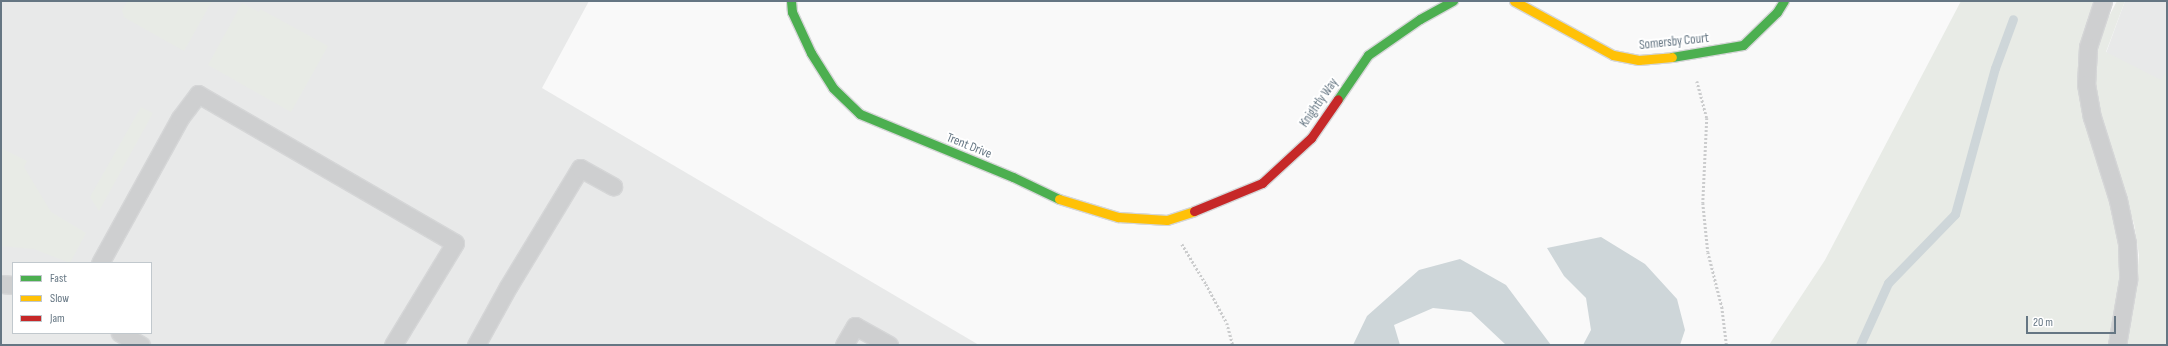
<!DOCTYPE html>
<html>
<head>
<meta charset="utf-8">
<style>
	body { margin:0 }
	#map { position:relative; width:2168px; height:346px; overflow:hidden; background:#f9f9f9; font-family:"Sofia Sans Condensed",sans-serif }
	div>[style] { position:absolute }
	.built>* { inset:0; background:#e8e9e9 }
	.green>* { inset:0; background:#e8ebe6 }
	.water>* { inset:0; background:#ced6d9 }
	.stream>* { height:9px; margin:-4.5px; padding:0 4.5px; transform-origin:4.5px; border-radius:4.5px; background:#ced6d9 }
	.path>* { height:2.5px; margin-top:-1.25px; transform-origin:0; background:repeating-linear-gradient(90deg,#cbcccd 0 2px,transparent 0 4px) }
	.roads { filter:drop-shadow(1px 0 #d5d6d7) drop-shadow(-1px 0 #d5d6d7) drop-shadow(0 1px #d5d6d7) drop-shadow(0 -1px #d5d6d7) }
	.lane>* { height:17px; margin:-8.5px; padding:0 8.5px; transform-origin:8.5px; border-radius:8.5px; background:#cecfd0 }
	.fast>* { height:9px; margin:-4.5px; padding:0 4.5px; transform-origin:4.5px; border-radius:4.5px; background:#4caf50 }
	.slow>* { height:9px; margin:-4.5px; padding:0 4.5px; transform-origin:4.5px; border-radius:4.5px; background:#ffc107 }
	.jam>* { height:9px; margin:-4.5px; padding:0 4.5px; transform-origin:4.5px; border-radius:4.5px; background:#c62828 }
	span { translate:-50% -50%; white-space:nowrap; text-align:center; line-height:1.15; -webkit-text-stroke:4px #fff; paint-order:stroke }
	.street-label { font-size:13px; color:#657683 }
	.frame { position:absolute; inset:0; border:2px solid #657683; pointer-events:none }
	.legend { position:absolute; left:12px; top:262px; width:140px; height:72px; box-sizing:border-box; background:#fff; border:1px solid #c1c8cd; margin:0; padding:5px 7px; list-style:none; font-size:12px; color:#657683 }
	.legend li { display:flex; align-items:center; gap:8px; height:20px }
	.legend b { width:20px; border:1px solid #c1c8cd }
	.scale { position:absolute; left:2026px; top:316px; width:90px; height:18px; box-sizing:border-box; border:2px solid #657683; border-top:0; padding-left:5px; font-size:12px; line-height:14px; white-space:nowrap; color:#657683; -webkit-text-stroke:3px #fff; paint-order:stroke }
</style>
</head>
<body>
<div id="map">
	<div class="built">
		<div style="clip-path:polygon(evenodd,1px 1px,589px 1px,542px 88px,979px 345px,1px 345px,1px 1px,13px 263px,151px 263px,151px 333px,13px 333px,13px 263px)"></div>
		<div style="clip-path:polygon(2125px 1px,2167px 1px,2167px 345px,2150px 260px,2098px 75px)"></div>
	</div>
	<div class="green">
		<div style="clip-path:polygon(128px 1px,212px 1px,184px 51px,127px 19px,124px 17px,122px 10px)"></div>
		<div style="clip-path:polygon(1961px 1px,2094px 1px,2083px 37px,2122px 253px,2121px 292px,2112px 345px,1769px 345px,1825px 260px)"></div>
		<div style="clip-path:polygon(2117px 1px,2125px 1px,2106px 52px,2161px 80px,2167px 70px,2167px 345px,2127px 345px,2136px 289px,2139px 255px,2134px 224px,2103px 127px,2093px 89px,2092px 67px,2107px 20px)"></div>
		<div style="clip-path:polygon(242px 3px,259px 12px,260px 9px,328px 46px,291px 112px,208px 65px)"></div>
		<div style="clip-path:polygon(141px 107px,153px 113px,99px 211px,90px 197px)"></div>
		<div style="clip-path:polygon(1px 148px,27px 161px,24px 167px,51px 212px,86px 233px,70px 263px,34px 249px,1px 246px)"></div>
	</div>
	<div class="water">
		<div style="clip-path:polygon(1601px 237px,1645px 264px,1677px 299px,1685px 330px,1680px 345px,1583px 345px,1591px 330px,1586px 298px,1564px 276px,1547px 248px)"></div>
		<div style="clip-path:polygon(1460px 259px,1506px 285px,1551px 345px,1506px 345px,1471px 312px,1433px 308px,1394px 325px,1400px 345px,1353px 345px,1367px 316px,1419px 270px)"></div>
	</div>
	<div class="stream">
		<div style="left:1860px;top:345px;width:68px;rotate:-65.7deg"></div>
		<div style="left:1888px;top:283px;width:96px;rotate:-45.8deg"></div>
		<div style="left:1955px;top:214px;width:151px;rotate:-74.7deg"></div>
		<div style="left:1995px;top:68px;width:52px;rotate:-69.8deg"></div>
	</div>
	<div class="path">
		<div style="left:1697px;top:81px;width:38px;rotate:75deg"></div>
		<div style="left:1707px;top:118px;width:85px;rotate:92.7deg"></div>
		<div style="left:1703px;top:203px;width:49px;rotate:84.2deg"></div>
		<div style="left:1708px;top:252px;width:57px;rotate:75.7deg"></div>
		<div style="left:1722px;top:307px;width:38px;rotate:83deg"></div>
		<div style="left:1182px;top:244px;width:47px;rotate:59deg"></div>
		<div style="left:1206px;top:284px;width:44px;rotate:61.7deg"></div>
		<div style="left:1227px;top:323px;width:23px;rotate:75deg"></div>
	</div>
	<div class="roads">
		<div class="lane">
			<div style="left:2103px;top:1px;width:48px;rotate:108.1deg"></div>
			<div style="left:2088px;top:47px;width:37px;rotate:93deg"></div>
			<div style="left:2086px;top:84px;width:34px;rotate:80deg"></div>
			<div style="left:2092px;top:117px;width:87px;rotate:72.6deg"></div>
			<div style="left:2118px;top:200px;width:44px;rotate:78.2deg"></div>
			<div style="left:2127px;top:243px;width:37px;rotate:88deg"></div>
			<div style="left:2128px;top:280px;width:66px;rotate:99.6deg"></div>
			<div style="left:100px;top:263px;width:166px;rotate:-61.1deg"></div>
			<div style="left:180px;top:118px;width:30px;rotate:-53deg"></div>
			<div style="left:198px;top:94px;width:297px;rotate:30.1deg"></div>
			<div style="left:455px;top:243px;width:119px;rotate:121.3deg"></div>
			<div style="left:1px;top:284px;width:12px;rotate:5deg"></div>
			<div style="left:120px;top:333px;width:24px;rotate:30deg"></div>
			<div style="left:476px;top:345px;width:66px;rotate:-61.1deg"></div>
			<div style="left:508px;top:287px;width:139px;rotate:-58.8deg"></div>
			<div style="left:580px;top:168px;width:38px;rotate:29deg"></div>
			<div style="left:844px;top:345px;width:22px;rotate:-60deg"></div>
			<div style="left:855px;top:326px;width:39px;rotate:29deg"></div>
		</div>
		<div class="fast">
			<div style="left:791px;top:1px;width:11px;rotate:85deg"></div>
			<div style="left:792px;top:12px;width:45px;rotate:65.1deg"></div>
			<div style="left:811px;top:53px;width:41px;rotate:57.8deg"></div>
			<div style="left:833px;top:88px;width:37px;rotate:44deg"></div>
			<div style="left:860px;top:114px;width:165px;rotate:22.4deg"></div>
			<div style="left:1013px;top:177px;width:51px;rotate:25.6deg"></div>
			<div style="left:1672px;top:57px;width:72px;rotate:-9.6deg"></div>
			<div style="left:1743px;top:45px;width:47px;rotate:-44.1deg"></div>
			<div style="left:1777px;top:12px;width:13px;rotate:-58deg"></div>
			<div style="left:1338px;top:99px;width:53px;rotate:-55.7deg"></div>
			<div style="left:1368px;top:55px;width:63px;rotate:-34.7deg"></div>
			<div style="left:1420px;top:19px;width:38px;rotate:-29deg"></div>
		</div>
		<div class="slow">
			<div style="left:1514px;top:1px;width:113px;rotate:28.6deg"></div>
			<div style="left:1613px;top:55px;width:26px;rotate:11deg"></div>
			<div style="left:1639px;top:60px;width:33px;rotate:-5deg"></div>
			<div style="left:1059px;top:199px;width:62px;rotate:17deg"></div>
			<div style="left:1118px;top:217px;width:49px;rotate:3.5deg"></div>
			<div style="left:1167px;top:220px;width:28px;rotate:-18deg"></div>
		</div>
		<div class="jam">
			<div style="left:1194px;top:211px;width:74px;rotate:-22.4deg"></div>
			<div style="left:1262px;top:183px;width:67px;rotate:-42.6deg"></div>
			<div style="left:1311px;top:138px;width:47px;rotate:-55.3deg"></div>
		</div>
	</div>
	<div class="street-label">
		<span style="left:1674px;top:42px;rotate:-6deg">Somersby Court</span>
		<span style="left:1319px;top:103px;rotate:-55deg">Knightly Way</span>
		<span style="left:969px;top:146px;rotate:22deg">Trent Drive</span>
	</div>
	<div class="frame"></div>
	<ul class="legend">
	<li><b style="height:5px;background:#4caf50"></b>Fast</li>
	<li><b style="height:5px;background:#ffc107"></b>Slow</li>
	<li><b style="height:5px;background:#c62828"></b>Jam</li>
	</ul>
	<div class="scale">20 m</div>
</div>
</body>
</html>
